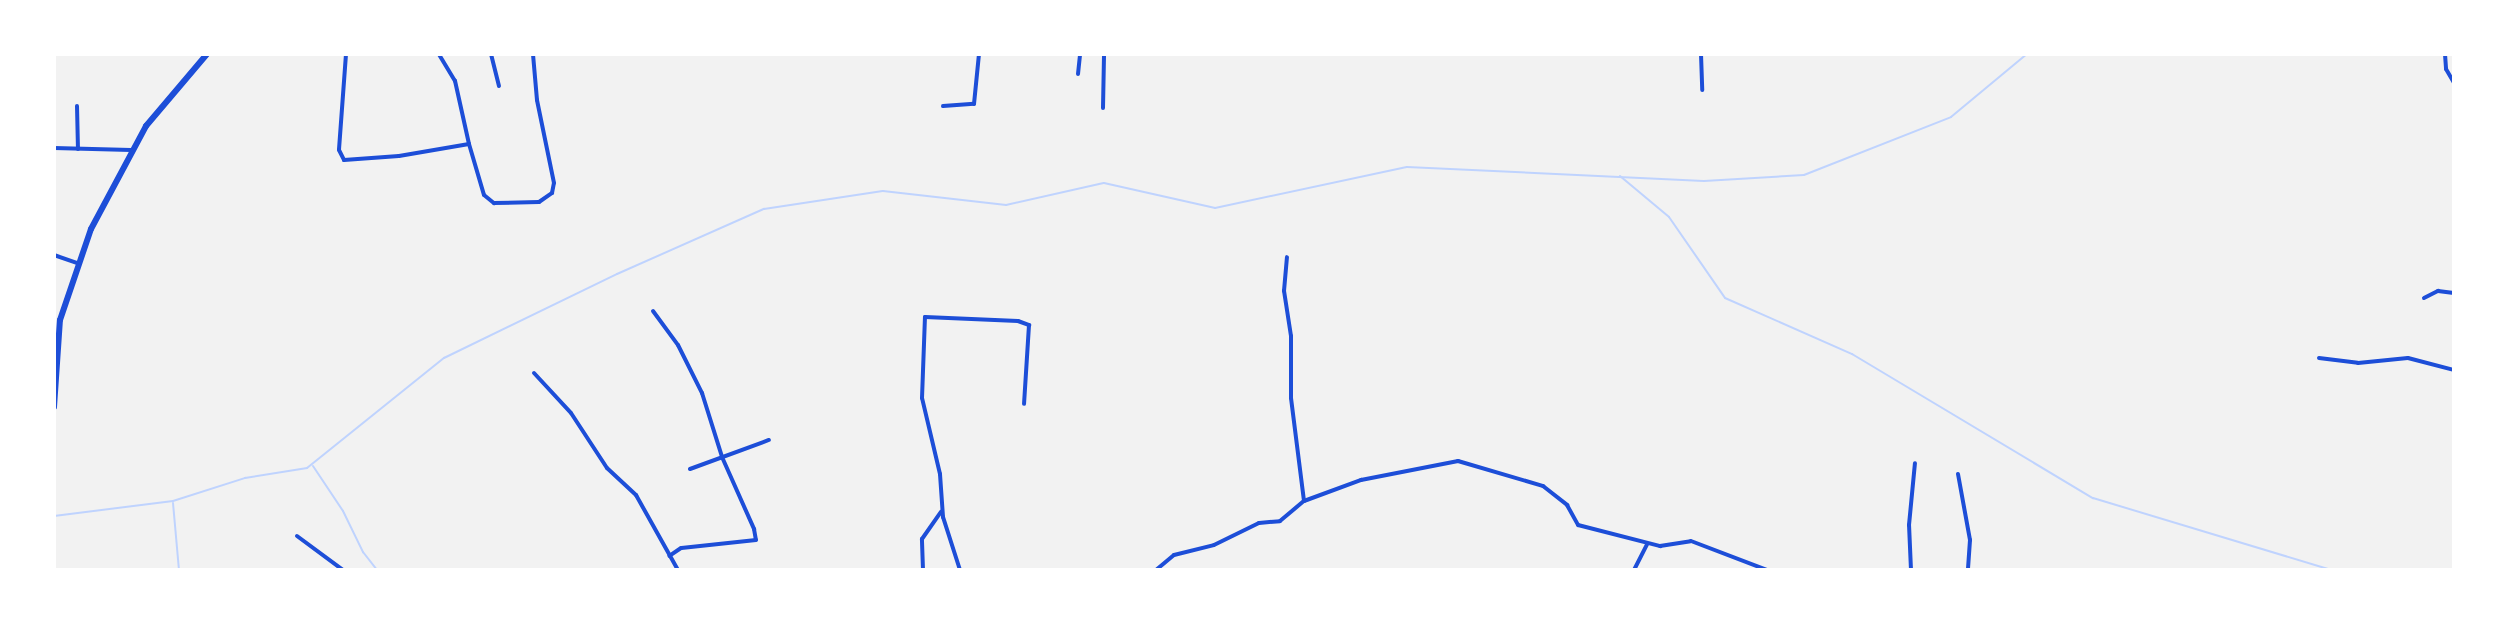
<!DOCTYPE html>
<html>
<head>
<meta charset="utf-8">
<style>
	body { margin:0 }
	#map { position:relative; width:2508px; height:624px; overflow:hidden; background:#f2f2f2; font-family:"PT Serif",serif }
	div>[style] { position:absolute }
	.stream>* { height:2px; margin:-1px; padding:0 1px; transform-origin:1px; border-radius:1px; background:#bfd3fe }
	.minor>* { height:4px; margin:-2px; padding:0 2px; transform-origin:2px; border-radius:2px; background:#1d4ed8 }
	.secondary>* { height:6px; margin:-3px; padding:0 3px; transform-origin:3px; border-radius:3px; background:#1d4ed8 }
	span { translate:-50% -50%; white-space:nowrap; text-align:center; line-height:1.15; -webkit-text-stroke:6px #fff; paint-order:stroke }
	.frame { position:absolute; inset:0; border:56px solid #fff; pointer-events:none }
</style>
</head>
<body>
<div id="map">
	<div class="stream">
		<div style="left:1620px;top:176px;width:64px;rotate:39.9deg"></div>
		<div style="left:1669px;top:217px;width:98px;rotate:55.3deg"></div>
		<div style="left:1725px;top:298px;width:139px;rotate:23.8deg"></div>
		<div style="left:1852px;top:354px;width:281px;rotate:30.9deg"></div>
		<div style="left:2093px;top:498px;width:249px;rotate:16.8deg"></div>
		<div style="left:313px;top:466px;width:54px;rotate:56.3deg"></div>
		<div style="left:343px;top:511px;width:46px;rotate:64deg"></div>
		<div style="left:363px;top:552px;width:23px;rotate:52deg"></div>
		<div style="left:173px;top:503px;width:67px;rotate:84.9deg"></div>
		<div style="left:54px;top:516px;width:120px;rotate:-7.2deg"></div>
		<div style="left:173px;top:501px;width:76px;rotate:-17.7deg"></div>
		<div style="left:245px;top:478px;width:63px;rotate:-9.2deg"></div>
		<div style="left:307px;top:468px;width:176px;rotate:-38.8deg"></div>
		<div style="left:444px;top:358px;width:192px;rotate:-25.9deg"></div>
		<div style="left:617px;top:274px;width:161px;rotate:-23.9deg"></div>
		<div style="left:764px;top:209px;width:120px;rotate:-8.6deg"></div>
		<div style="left:883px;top:191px;width:124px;rotate:6.5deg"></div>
		<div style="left:1006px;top:205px;width:100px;rotate:-12.7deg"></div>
		<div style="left:1104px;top:183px;width:114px;rotate:12.7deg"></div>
		<div style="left:1215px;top:208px;width:196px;rotate:-12.1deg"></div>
		<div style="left:1407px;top:167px;width:297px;rotate:2.7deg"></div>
		<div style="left:1704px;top:181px;width:100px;rotate:-3.4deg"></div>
		<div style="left:1804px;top:175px;width:158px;rotate:-21.5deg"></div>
		<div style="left:1951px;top:117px;width:99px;rotate:-39.7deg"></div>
	</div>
	<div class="minor">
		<div style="left:346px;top:54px;width:96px;rotate:94.2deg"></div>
		<div style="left:339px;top:150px;width:11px;rotate:63deg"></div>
		<div style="left:344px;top:160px;width:55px;rotate:-4.2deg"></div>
		<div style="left:399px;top:156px;width:71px;rotate:-9.7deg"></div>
		<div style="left:469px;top:144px;width:65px;rotate:-102.5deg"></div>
		<div style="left:455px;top:81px;width:31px;rotate:-121deg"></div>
		<div style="left:491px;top:54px;width:33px;rotate:76deg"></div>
		<div style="left:1701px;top:54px;width:36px;rotate:88deg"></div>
		<div style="left:2445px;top:54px;width:15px;rotate:86deg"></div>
		<div style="left:2446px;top:69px;width:16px;rotate:60deg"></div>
		<div style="left:1078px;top:74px;width:20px;rotate:-84deg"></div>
		<div style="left:77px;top:106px;width:43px;rotate:88.7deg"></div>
		<div style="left:943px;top:106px;width:31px;rotate:-4deg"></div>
		<div style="left:974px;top:104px;width:50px;rotate:-84.3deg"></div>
		<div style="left:1103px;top:108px;width:54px;rotate:-88.9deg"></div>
		<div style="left:469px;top:144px;width:53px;rotate:73.6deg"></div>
		<div style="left:484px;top:195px;width:13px;rotate:39deg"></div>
		<div style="left:494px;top:203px;width:45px;rotate:-1.3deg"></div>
		<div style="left:539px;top:202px;width:16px;rotate:-35deg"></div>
		<div style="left:552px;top:193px;width:10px;rotate:-79deg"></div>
		<div style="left:554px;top:183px;width:85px;rotate:-101.6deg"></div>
		<div style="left:537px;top:100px;width:46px;rotate:-95deg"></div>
		<div style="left:54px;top:148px;width:77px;rotate:1.5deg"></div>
		<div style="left:54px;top:255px;width:24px;rotate:19deg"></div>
		<div style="left:2424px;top:298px;width:16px;rotate:-27deg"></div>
		<div style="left:2438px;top:291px;width:16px;rotate:7deg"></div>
		<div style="left:653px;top:311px;width:42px;rotate:53.7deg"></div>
		<div style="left:678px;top:345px;width:54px;rotate:63.4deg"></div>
		<div style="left:702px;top:393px;width:67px;rotate:72.6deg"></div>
		<div style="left:722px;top:457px;width:79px;rotate:66deg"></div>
		<div style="left:754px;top:529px;width:11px;rotate:80deg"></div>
		<div style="left:756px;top:540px;width:75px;rotate:173.9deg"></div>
		<div style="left:681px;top:548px;width:14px;rotate:146deg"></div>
		<div style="left:2319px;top:358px;width:39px;rotate:7deg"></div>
		<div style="left:2358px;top:363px;width:50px;rotate:-5.7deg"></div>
		<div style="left:2408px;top:358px;width:48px;rotate:14.6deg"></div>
		<div style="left:534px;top:373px;width:54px;rotate:47.2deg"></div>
		<div style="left:571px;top:413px;width:66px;rotate:56.8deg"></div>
		<div style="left:607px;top:468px;width:40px;rotate:43deg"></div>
		<div style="left:636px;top:495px;width:86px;rotate:60.8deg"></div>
		<div style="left:690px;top:469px;width:84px;rotate:-20.2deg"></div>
		<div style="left:1958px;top:474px;width:67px;rotate:79.7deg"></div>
		<div style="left:1970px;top:540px;width:30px;rotate:94deg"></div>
		<div style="left:1304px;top:501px;width:61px;rotate:-20.2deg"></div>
		<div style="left:1361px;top:480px;width:99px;rotate:-11.1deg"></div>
		<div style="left:1458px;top:461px;width:89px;rotate:16.4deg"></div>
		<div style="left:1543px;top:486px;width:31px;rotate:38deg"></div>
		<div style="left:1567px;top:505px;width:23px;rotate:61deg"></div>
		<div style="left:1578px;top:525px;width:85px;rotate:14.4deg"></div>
		<div style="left:1660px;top:546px;width:31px;rotate:-9deg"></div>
		<div style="left:1691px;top:541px;width:81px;rotate:20.9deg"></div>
		<div style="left:297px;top:536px;width:57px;rotate:36.5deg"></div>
		<div style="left:923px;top:570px;width:31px;rotate:-92deg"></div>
		<div style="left:922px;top:539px;width:33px;rotate:-55deg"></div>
		<div style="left:960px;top:570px;width:56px;rotate:-107.8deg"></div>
		<div style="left:943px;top:517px;width:43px;rotate:-94deg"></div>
		<div style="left:940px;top:474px;width:78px;rotate:-103.3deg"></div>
		<div style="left:922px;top:398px;width:81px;rotate:-87.9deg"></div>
		<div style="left:925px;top:317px;width:93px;rotate:2.5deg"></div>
		<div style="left:1018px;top:321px;width:12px;rotate:20deg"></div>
		<div style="left:1029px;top:325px;width:79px;rotate:93.6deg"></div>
		<div style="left:1156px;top:570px;width:23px;rotate:-40deg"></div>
		<div style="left:1174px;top:555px;width:41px;rotate:-14deg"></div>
		<div style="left:1214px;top:545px;width:50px;rotate:-26.1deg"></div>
		<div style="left:1259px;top:523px;width:21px;rotate:-5deg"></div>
		<div style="left:1280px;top:521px;width:31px;rotate:-40deg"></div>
		<div style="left:1304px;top:501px;width:104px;rotate:-97.2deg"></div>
		<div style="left:1291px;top:398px;width:62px;rotate:-90deg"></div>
		<div style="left:1291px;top:336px;width:46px;rotate:-98.8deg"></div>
		<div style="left:1284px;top:291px;width:34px;rotate:-85deg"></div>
		<div style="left:1634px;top:570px;width:29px;rotate:-63deg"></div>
		<div style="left:1911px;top:570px;width:45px;rotate:-92.5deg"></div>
		<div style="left:1909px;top:525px;width:62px;rotate:-84.5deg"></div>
	</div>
	<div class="secondary">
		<div style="left:54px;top:407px;width:87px;rotate:-86.1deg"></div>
		<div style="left:60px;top:320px;width:96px;rotate:-71.2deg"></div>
		<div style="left:91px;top:229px;width:117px;rotate:-61.9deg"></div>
		<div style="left:146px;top:126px;width:94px;rotate:-49.7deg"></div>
	</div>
	<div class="frame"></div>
</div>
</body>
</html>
